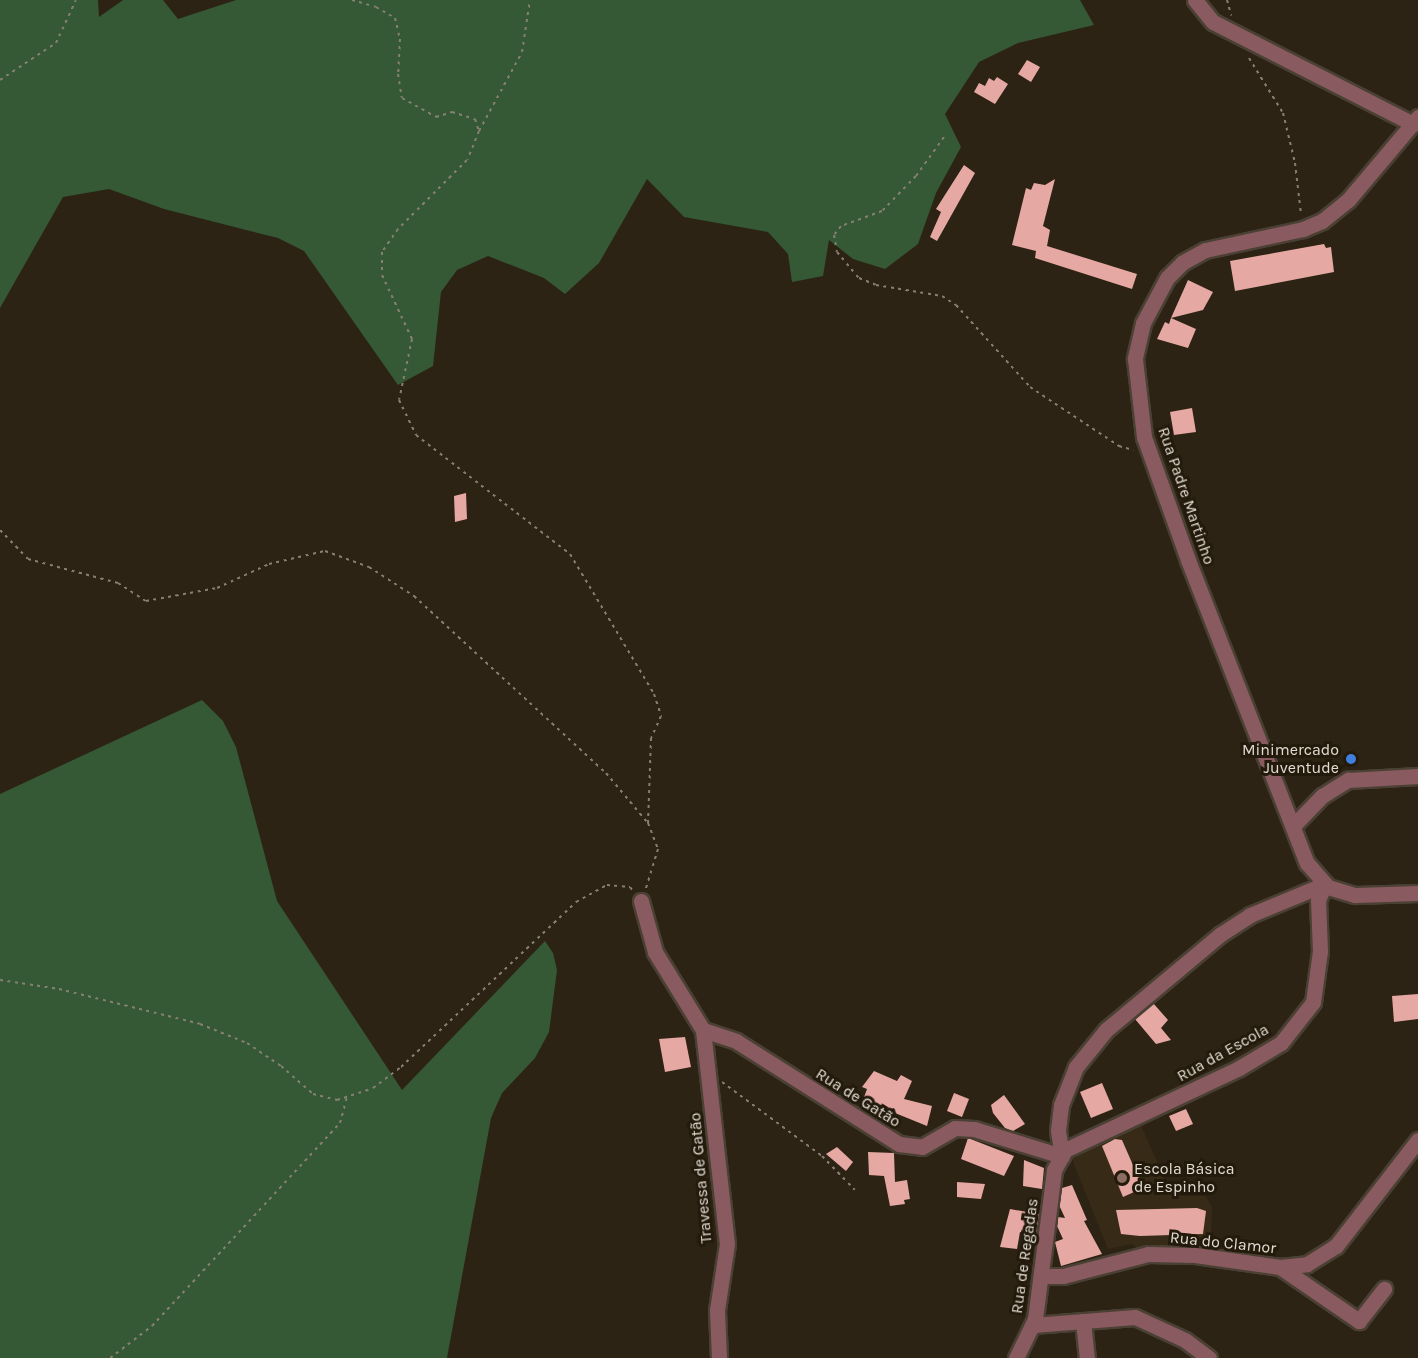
<!DOCTYPE html>
<html>
<head>
<meta charset="utf-8">
<style>
	body { margin:0 }
	#map { position:relative; width:1418px; height:1358px; overflow:hidden; background:#2d2315; font-family:Karla,sans-serif }
	div>[style] { position:absolute }
	.built>* { inset:0; background:#372b17 }
	.forest>* { inset:0; background:#345934 }
	.building>* { inset:0; background:#e6a8a2 }
	.path>* { height:2px; margin-top:-1px; transform-origin:0; background:repeating-linear-gradient(90deg,#877f73 0 3px,transparent 0 7.5px) }
	.roads { filter:drop-shadow(2px 0 #4a4033) drop-shadow(-2px 0 #4a4033) drop-shadow(0 2px #4a4033) drop-shadow(0 -2px #4a4033) }
	.minor>* { height:15px; margin:-7.5px; padding:0 7.5px; transform-origin:7.5px; border-radius:7.5px; background:#895b60 }
	.dots>* { width:16px; height:16px; translate:-50% -50%; box-sizing:border-box; border:3px solid #231a0c; border-radius:50% }
	span { translate:-50% -50%; white-space:nowrap; text-align:center; line-height:1.15; -webkit-text-stroke:6px #231a0c; paint-order:stroke }
	.street-label { font-size:16px; color:#e1dbd1 }
	.poi-label { font-size:16px; color:#e1dbd1 }
	.right { translate:-100% -50%; text-align:right }
	.left { translate:0 -50%; text-align:left }
</style>
</head>
<body>
<div id="map">
	<div class="built">
		<div style="clip-path:polygon(1140px 1123px,1172px 1196px,1206px 1196px,1212px 1208px,1211px 1246px,1186px 1243px,1137px 1248px,1132px 1244px,1108px 1249px,1072px 1159px,1087px 1147px)"></div>
	</div>
	<div class="forest">
		<div style="clip-path:polygon(0 0,98px 0,99px 17px,123px 0,163px 0,178px 19px,236px 0,1080px 0,1094px 25px,1018px 43px,979px 62px,945px 114px,961px 147px,936px 193px,918px 244px,885px 269px,853px 259px,829px 240px,823px 276px,792px 282px,788px 254px,768px 232px,684px 217px,647px 179px,599px 263px,565px 294px,544px 278px,488px 256px,457px 270px,441px 292px,433px 366px,398px 385px,304px 251px,278px 238px,164px 209px,109px 189px,63px 197px,0 308px)"></div>
		<div style="clip-path:polygon(202px 700px,223px 721px,236px 747px,277px 901px,402px 1090px,545px 941px,553px 953px,557px 970px,549px 1032px,535px 1058px,502px 1093px,491px 1118px,447px 1358px,0 1358px,0 794px)"></div>
	</div>
	<div class="building">
		<div style="clip-path:polygon(1027px 60px,1040px 67px,1031px 82px,1018px 74px)"></div>
		<div style="clip-path:polygon(997px 77px,1008px 84px,995px 104px,974px 92px,979px 83px,985px 86px,989px 78px,994px 81px)"></div>
		<div style="clip-path:polygon(964px 165px,975px 173px,937px 241px,930px 237px,941px 212px,936px 209px)"></div>
		<div style="clip-path:polygon(1055px 179px,1043px 226px,1050px 230px,1047px 246px,1137px 274px,1132px 289px,1035px 258px,1036px 251px,1012px 245px,1026px 188px,1031px 190px,1034px 183px,1045px 185px)"></div>
		<div style="clip-path:polygon(1324px 244px,1326px 248px,1331px 247px,1334px 272px,1235px 291px,1230px 261px)"></div>
		<div style="clip-path:polygon(1188px 280px,1213px 292px,1203px 310px,1171px 318px,1196px 329px,1188px 348px,1157px 339px,1165px 322px,1169px 324px,1171px 318px)"></div>
		<div style="clip-path:polygon(1192px 408px,1196px 432px,1174px 435px,1170px 412px)"></div>
		<div style="clip-path:polygon(466px 493px,467px 519px,455px 522px,454px 496px)"></div>
		<div style="clip-path:polygon(1418px 994px,1418px 1019px,1394px 1022px,1392px 996px)"></div>
		<div style="clip-path:polygon(1153px 1003px,1168px 1020px,1161px 1028px,1171px 1040px,1156px 1044px,1135px 1019px)"></div>
		<div style="clip-path:polygon(685px 1037px,691px 1067px,665px 1072px,659px 1039px)"></div>
		<div style="clip-path:polygon(874px 1071px,897px 1081px,901px 1075px,912px 1081px,904px 1099px,932px 1106px,927px 1126px,863px 1100px,867px 1089px,862px 1087px)"></div>
		<div style="clip-path:polygon(1102px 1083px,1113px 1109px,1091px 1118px,1080px 1092px)"></div>
		<div style="clip-path:polygon(954px 1093px,969px 1099px,962px 1117px,947px 1111px)"></div>
		<div style="clip-path:polygon(1004px 1095px,1025px 1124px,1013px 1131px,1005px 1128px,993px 1113px,991px 1105px)"></div>
		<div style="clip-path:polygon(1186px 1109px,1193px 1124px,1176px 1131px,1169px 1116px)"></div>
		<div style="clip-path:polygon(968px 1138px,1014px 1156px,1004px 1176px,961px 1159px)"></div>
		<div style="clip-path:polygon(1115px 1139px,1122px 1140px,1143px 1188px,1123px 1197px,1102px 1146px)"></div>
		<div style="clip-path:polygon(837px 1147px,853px 1162px,846px 1171px,826px 1154px)"></div>
		<div style="clip-path:polygon(868px 1152px,894px 1153px,895px 1182px,907px 1180px,910px 1199px,904px 1200px,905px 1204px,890px 1206px,884px 1176px,869px 1175px)"></div>
		<div style="clip-path:polygon(1024px 1160px,1044px 1168px,1042px 1189px,1023px 1186px)"></div>
		<div style="clip-path:polygon(957px 1182px,985px 1184px,981px 1199px,957px 1197px)"></div>
		<div style="clip-path:polygon(1072px 1185px,1087px 1220px,1084px 1221px,1102px 1254px,1061px 1266px,1055px 1242px,1063px 1239px,1057px 1226px,1058px 1217px,1065px 1218px,1059px 1205px,1062px 1188px)"></div>
		<div style="clip-path:polygon(1197px 1208px,1206px 1211px,1203px 1234px,1140px 1236px,1121px 1234px,1116px 1210px)"></div>
		<div style="clip-path:polygon(1010px 1209px,1039px 1214px,1036px 1235px,1020px 1232px,1017px 1249px,1000px 1247px)"></div>
	</div>
	<div class="path">
		<div style="left:352px;top:0;width:25px;rotate:16deg"></div>
		<div style="left:376px;top:7px;width:22px;rotate:30deg"></div>
		<div style="left:395px;top:18px;width:22px;rotate:77deg"></div>
		<div style="left:400px;top:39px;width:35px;rotate:93deg"></div>
		<div style="left:398px;top:74px;width:24px;rotate:81deg"></div>
		<div style="left:402px;top:98px;width:39px;rotate:29deg"></div>
		<div style="left:436px;top:117px;width:17px;rotate:-17deg"></div>
		<div style="left:452px;top:112px;width:24px;rotate:17deg"></div>
		<div style="left:475px;top:119px;width:13px;rotate:72deg"></div>
		<div style="left:479px;top:131px;width:31px;rotate:112deg"></div>
		<div style="left:467px;top:160px;width:98px;rotate:135deg"></div>
		<div style="left:398px;top:229px;width:28px;rotate:125deg"></div>
		<div style="left:382px;top:252px;width:23px;rotate:90deg"></div>
		<div style="left:382px;top:275px;width:71px;rotate:64.9deg"></div>
		<div style="left:412px;top:339px;width:62px;rotate:102deg"></div>
		<div style="left:399px;top:400px;width:39px;rotate:64deg"></div>
		<div style="left:416px;top:435px;width:195px;rotate:37.7deg"></div>
		<div style="left:570px;top:554px;width:163px;rotate:59deg"></div>
		<div style="left:654px;top:694px;width:23px;rotate:72deg"></div>
		<div style="left:661px;top:716px;width:24px;rotate:114deg"></div>
		<div style="left:651px;top:738px;width:85px;rotate:92deg"></div>
		<div style="left:1227px;top:0;width:16px;rotate:75deg"></div>
		<div style="left:1249px;top:58px;width:65px;rotate:58.3deg"></div>
		<div style="left:1283px;top:113px;width:51px;rotate:76.5deg"></div>
		<div style="left:1295px;top:163px;width:51px;rotate:83.3deg"></div>
		<div style="left:0;top:80px;width:67px;rotate:-33.5deg"></div>
		<div style="left:56px;top:43px;width:47px;rotate:-65.1deg"></div>
		<div style="left:479px;top:131px;width:90px;rotate:-61.4deg"></div>
		<div style="left:522px;top:52px;width:53px;rotate:-81.3deg"></div>
		<div style="left:944px;top:137px;width:48px;rotate:125.7deg"></div>
		<div style="left:916px;top:176px;width:49px;rotate:134.2deg"></div>
		<div style="left:882px;top:211px;width:44px;rotate:159.9deg"></div>
		<div style="left:841px;top:226px;width:11px;rotate:128deg"></div>
		<div style="left:834px;top:235px;width:17px;rotate:80deg"></div>
		<div style="left:837px;top:252px;width:34px;rotate:50deg"></div>
		<div style="left:859px;top:278px;width:18px;rotate:22deg"></div>
		<div style="left:876px;top:285px;width:67px;rotate:9.5deg"></div>
		<div style="left:942px;top:296px;width:17px;rotate:33deg"></div>
		<div style="left:956px;top:305px;width:110px;rotate:47.9deg"></div>
		<div style="left:1030px;top:387px;width:107px;rotate:33.5deg"></div>
		<div style="left:1119px;top:446px;width:15px;rotate:16deg"></div>
		<div style="left:0;top:530px;width:40px;rotate:46deg"></div>
		<div style="left:28px;top:559px;width:93px;rotate:14.9deg"></div>
		<div style="left:118px;top:583px;width:33px;rotate:33deg"></div>
		<div style="left:146px;top:601px;width:72px;rotate:-10.4deg"></div>
		<div style="left:217px;top:588px;width:57px;rotate:-24.8deg"></div>
		<div style="left:269px;top:564px;width:57px;rotate:-13.1deg"></div>
		<div style="left:325px;top:551px;width:47px;rotate:20deg"></div>
		<div style="left:369px;top:567px;width:54px;rotate:32.8deg"></div>
		<div style="left:414px;top:596px;width:261px;rotate:42.7deg"></div>
		<div style="left:606px;top:773px;width:65px;rotate:50deg"></div>
		<div style="left:648px;top:823px;width:28px;rotate:69deg"></div>
		<div style="left:658px;top:849px;width:41px;rotate:107.1deg"></div>
		<div style="left:0;top:980px;width:60px;rotate:8.7deg"></div>
		<div style="left:59px;top:989px;width:145px;rotate:13.9deg"></div>
		<div style="left:200px;top:1024px;width:51px;rotate:22deg"></div>
		<div style="left:247px;top:1043px;width:41px;rotate:34.1deg"></div>
		<div style="left:281px;top:1066px;width:43px;rotate:41.2deg"></div>
		<div style="left:313px;top:1094px;width:25px;rotate:14deg"></div>
		<div style="left:337px;top:1100px;width:38px;rotate:-18deg"></div>
		<div style="left:373px;top:1088px;width:35px;rotate:-37deg"></div>
		<div style="left:401px;top:1067px;width:241px;rotate:-43.3deg"></div>
		<div style="left:576px;top:902px;width:35px;rotate:-29deg"></div>
		<div style="left:607px;top:885px;width:23px;rotate:5deg"></div>
		<div style="left:630px;top:887px;width:5px;rotate:53deg"></div>
		<div style="left:722px;top:1082px;width:124px;rotate:36.5deg"></div>
		<div style="left:822px;top:1156px;width:47px;rotate:45.9deg"></div>
		<div style="left:110px;top:1358px;width:53px;rotate:-37.3deg"></div>
		<div style="left:152px;top:1326px;width:277px;rotate:-47.2deg"></div>
		<div style="left:340px;top:1123px;width:27px;rotate:-75deg"></div>
	</div>
	<div class="roads">
		<div class="minor">
			<div style="left:1195px;top:0;width:28px;rotate:51deg"></div>
			<div style="left:1213px;top:22px;width:225px;rotate:27deg"></div>
			<div style="left:1418px;top:117px;width:109px;rotate:130.1deg"></div>
			<div style="left:1348px;top:200px;width:33px;rotate:141deg"></div>
			<div style="left:1322px;top:221px;width:21px;rotate:157deg"></div>
			<div style="left:1303px;top:229px;width:100px;rotate:167.9deg"></div>
			<div style="left:1205px;top:250px;width:26px;rotate:151deg"></div>
			<div style="left:1182px;top:263px;width:21px;rotate:135deg"></div>
			<div style="left:1167px;top:278px;width:51px;rotate:118.1deg"></div>
			<div style="left:1143px;top:323px;width:37px;rotate:103deg"></div>
			<div style="left:1135px;top:359px;width:79px;rotate:83.4deg"></div>
			<div style="left:1144px;top:437px;width:131px;rotate:70.3deg"></div>
			<div style="left:1188px;top:560px;width:326px;rotate:68.6deg"></div>
			<div style="left:1307px;top:863px;width:32px;rotate:49deg"></div>
			<div style="left:1328px;top:887px;width:28px;rotate:17deg"></div>
			<div style="left:1355px;top:895px;width:63px;rotate:-1.8deg"></div>
			<div style="left:1293px;top:826px;width:42px;rotate:-46deg"></div>
			<div style="left:1322px;top:796px;width:31px;rotate:-32deg"></div>
			<div style="left:1348px;top:780px;width:70px;rotate:-3.3deg"></div>
			<div style="left:641px;top:901px;width:53px;rotate:74.6deg"></div>
			<div style="left:655px;top:952px;width:92px;rotate:58.4deg"></div>
			<div style="left:703px;top:1030px;width:35px;rotate:18deg"></div>
			<div style="left:736px;top:1041px;width:193px;rotate:32.3deg"></div>
			<div style="left:899px;top:1144px;width:23px;rotate:7deg"></div>
			<div style="left:922px;top:1147px;width:38px;rotate:-30deg"></div>
			<div style="left:955px;top:1128px;width:19px;rotate:3deg"></div>
			<div style="left:974px;top:1129px;width:92px;rotate:17.1deg"></div>
			<div style="left:703px;top:1030px;width:215px;rotate:83.6deg"></div>
			<div style="left:727px;top:1244px;width:67px;rotate:98.6deg"></div>
			<div style="left:717px;top:1310px;width:48px;rotate:87.6deg"></div>
			<div style="left:1062px;top:1156px;width:26px;rotate:-99deg"></div>
			<div style="left:1058px;top:1130px;width:25px;rotate:-83deg"></div>
			<div style="left:1061px;top:1105px;width:41px;rotate:-68.5deg"></div>
			<div style="left:1076px;top:1067px;width:48px;rotate:-51deg"></div>
			<div style="left:1106px;top:1030px;width:150px;rotate:-39.9deg"></div>
			<div style="left:1221px;top:934px;width:35px;rotate:-33deg"></div>
			<div style="left:1250px;top:915px;width:81px;rotate:-22.5deg"></div>
			<div style="left:1280px;top:1267px;width:96px;rotate:34.4deg"></div>
			<div style="left:1359px;top:1321px;width:41px;rotate:-52deg"></div>
			<div style="left:1041px;top:1276px;width:22px"></div>
			<div style="left:1063px;top:1276px;width:88px;rotate:-14.5deg"></div>
			<div style="left:1148px;top:1254px;width:47px;rotate:1.2deg"></div>
			<div style="left:1195px;top:1255px;width:86px;rotate:8deg"></div>
			<div style="left:1280px;top:1267px;width:27px;rotate:-6deg"></div>
			<div style="left:1307px;top:1264px;width:34px;rotate:-32deg"></div>
			<div style="left:1336px;top:1246px;width:134px;rotate:-52.3deg"></div>
			<div style="left:1083px;top:1321px;width:37px;rotate:84deg"></div>
			<div style="left:1033px;top:1325px;width:102px;rotate:-4.5deg"></div>
			<div style="left:1135px;top:1317px;width:55px;rotate:24.7deg"></div>
			<div style="left:1185px;top:1340px;width:30px;rotate:37deg"></div>
			<div style="left:1016px;top:1358px;width:43px;rotate:-64deg"></div>
			<div style="left:1035px;top:1319px;width:150px;rotate:-82.7deg"></div>
			<div style="left:1054px;top:1170px;width:23px;rotate:-61deg"></div>
			<div style="left:1065px;top:1150px;width:192px;rotate:-25.2deg"></div>
			<div style="left:1239px;top:1068px;width:49px;rotate:-30.8deg"></div>
			<div style="left:1281px;top:1043px;width:52px;rotate:-52deg"></div>
			<div style="left:1313px;top:1002px;width:51px;rotate:-82.2deg"></div>
			<div style="left:1320px;top:951px;width:51px;rotate:-92.2deg"></div>
			<div style="left:1318px;top:900px;width:17px;rotate:-66deg"></div>
		</div>
	</div>
	<div class="dots">
		<div style="left:1351px;top:759px;background:#3f7fe0"></div>
		<div style="left:1122px;top:1178px;background:#8d6e63"></div>
	</div>
	<div class="street-label">
		<span style="left:1186px;top:496px;rotate:71deg">Rua Padre Martinho</span>
		<span style="left:1223px;top:1053px;rotate:-29deg">Rua da Escola</span>
		<span style="left:858px;top:1098px;rotate:32deg">Rua de Gatão</span>
		<span style="left:701px;top:1178px;rotate:-95deg">Travessa de Gatão</span>
		<span style="left:1223px;top:1243px;rotate:6deg">Rua do Clamor</span>
		<span style="left:1025px;top:1256px;rotate:-82deg">Rua de Regadas</span>
	</div>
	<div class="poi-label">
		<span class="right" style="left:1339px;top:759px">Minimercado<br>Juventude</span>
		<span class="left" style="left:1134px;top:1178px">Escola Básica<br>de Espinho</span>
	</div>
</div>
</body>
</html>
